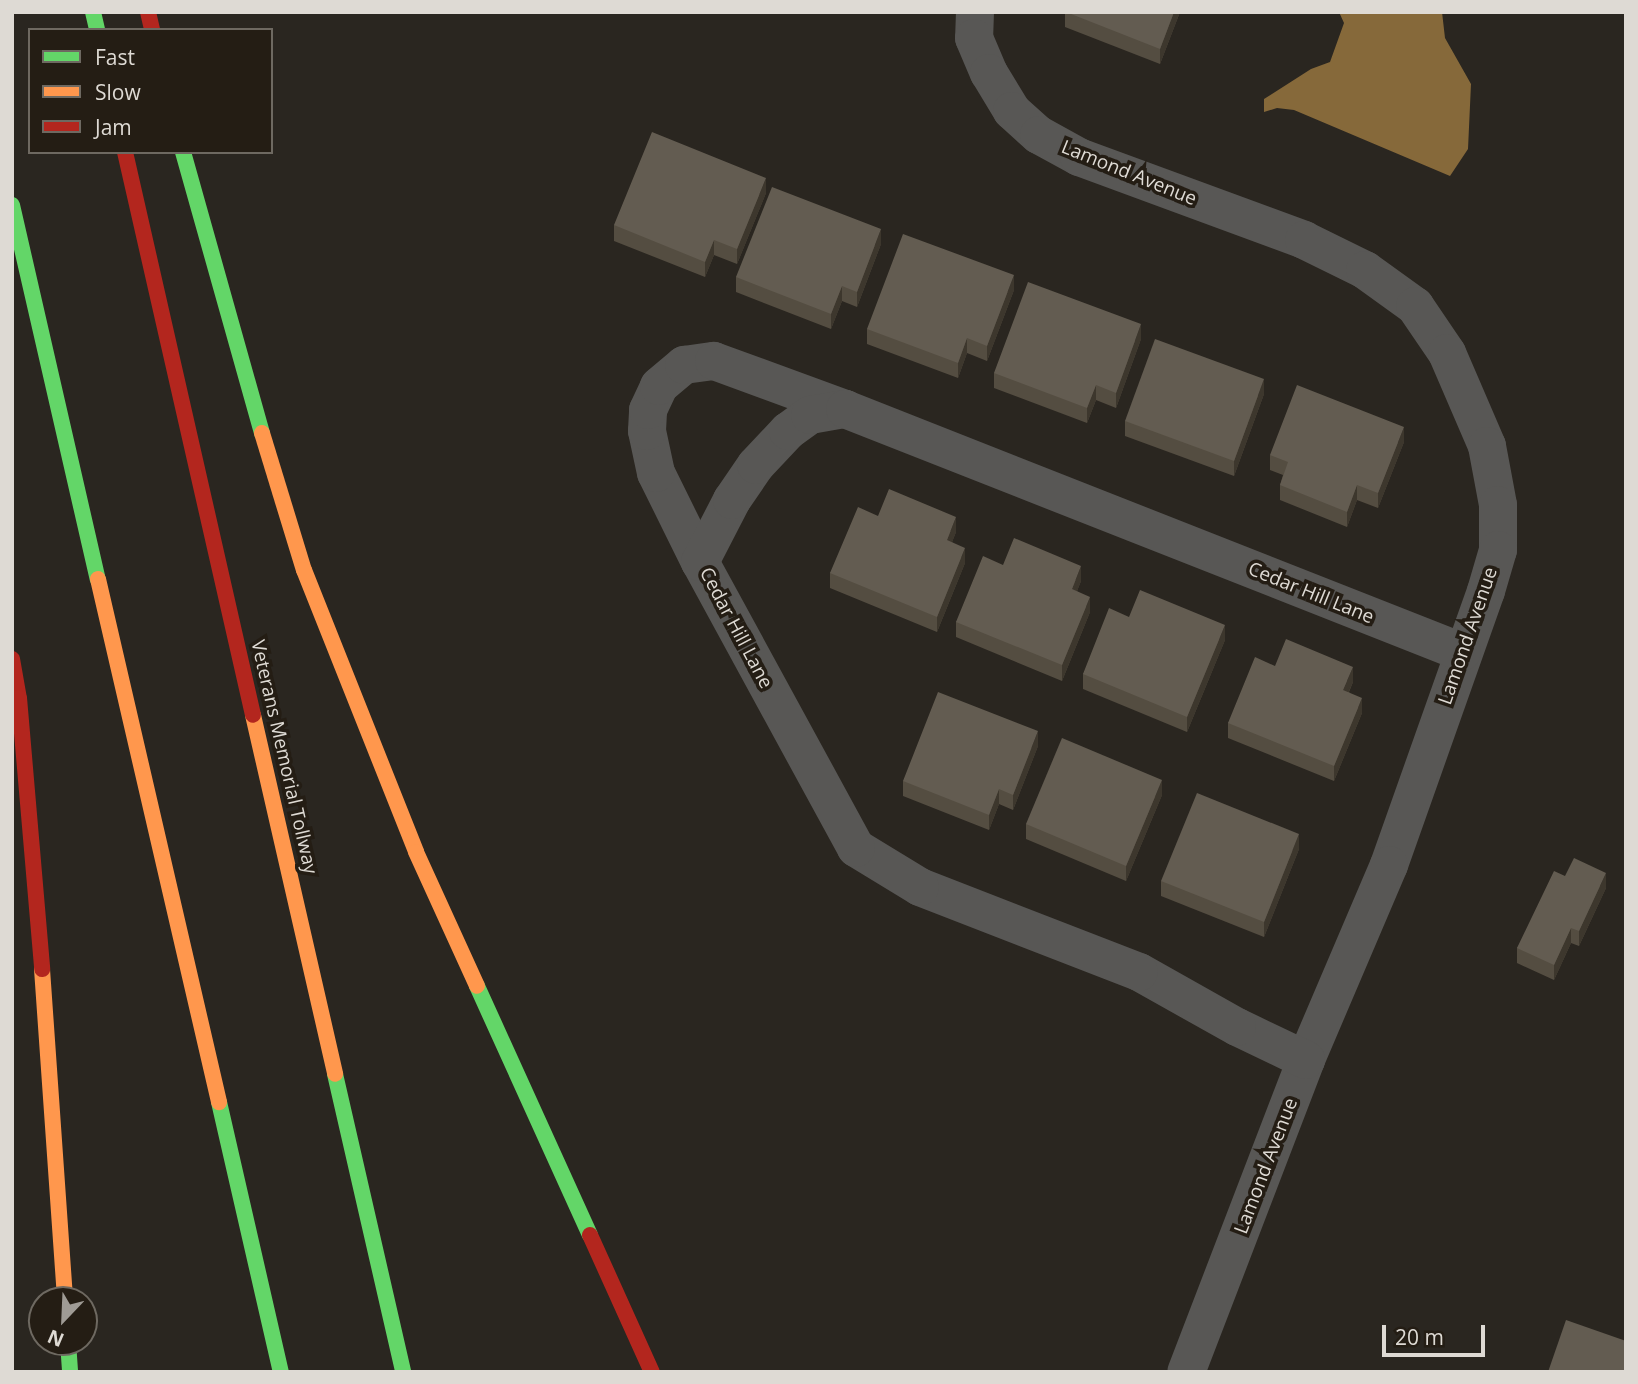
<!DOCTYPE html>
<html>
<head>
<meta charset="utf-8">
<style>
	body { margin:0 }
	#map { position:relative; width:1638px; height:1384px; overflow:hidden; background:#2a2620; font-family:"Open Sans",sans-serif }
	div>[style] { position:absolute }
	.water>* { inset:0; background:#86693a }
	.street>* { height:38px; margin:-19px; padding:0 19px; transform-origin:19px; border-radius:19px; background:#585755 }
	.fast>* { height:16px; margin:-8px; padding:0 8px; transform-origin:8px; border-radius:8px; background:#63d668 }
	.slow>* { height:16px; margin:-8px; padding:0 8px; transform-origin:8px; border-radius:8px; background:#ff974d }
	.jam>* { height:16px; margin:-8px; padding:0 8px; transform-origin:8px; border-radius:8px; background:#b3261e }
	.wall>* { inset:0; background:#544d41 }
	.shaded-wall>* { inset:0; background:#3d372d }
	.building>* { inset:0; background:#635c51 }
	span { translate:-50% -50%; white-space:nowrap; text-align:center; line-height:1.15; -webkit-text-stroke:7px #241d14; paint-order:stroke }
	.street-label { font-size:19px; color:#dedad4 }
	.frame { position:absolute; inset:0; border:14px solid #dedad4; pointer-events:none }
	.legend { position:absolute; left:28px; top:28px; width:245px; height:126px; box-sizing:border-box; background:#241d14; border:2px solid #6e6961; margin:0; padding:9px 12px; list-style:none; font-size:21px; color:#dedad4 }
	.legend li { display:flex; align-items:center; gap:14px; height:35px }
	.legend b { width:35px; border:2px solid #6e6961 }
	.north { position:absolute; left:28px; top:1286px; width:70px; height:70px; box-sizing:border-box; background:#241d14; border:2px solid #6e6961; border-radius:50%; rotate:203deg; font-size:19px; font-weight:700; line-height:28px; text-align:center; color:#dedad4 }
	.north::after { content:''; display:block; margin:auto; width:24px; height:32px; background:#9f9b95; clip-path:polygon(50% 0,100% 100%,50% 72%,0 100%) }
	.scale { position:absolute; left:1382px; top:1325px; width:103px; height:32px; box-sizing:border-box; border:4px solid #dedad4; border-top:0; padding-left:9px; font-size:21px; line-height:24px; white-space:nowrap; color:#dedad4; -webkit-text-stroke:5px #241d14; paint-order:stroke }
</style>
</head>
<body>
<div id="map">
	<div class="water">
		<div style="clip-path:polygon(1339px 12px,1442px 12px,1445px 38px,1471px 84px,1468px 149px,1450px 176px,1294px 110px,1277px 108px,1264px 112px,1264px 99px,1311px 69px,1330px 62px,1344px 23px)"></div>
	</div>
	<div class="street">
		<div style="left:975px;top:12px;width:26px;rotate:92deg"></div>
		<div style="left:974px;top:38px;width:38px;rotate:67deg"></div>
		<div style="left:989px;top:73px;width:44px;rotate:58.8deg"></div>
		<div style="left:1012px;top:111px;width:36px;rotate:42deg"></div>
		<div style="left:1039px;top:135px;width:46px;rotate:28.8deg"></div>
		<div style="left:1079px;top:157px;width:240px;rotate:20.2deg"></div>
		<div style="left:1304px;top:240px;width:68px;rotate:26.2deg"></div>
		<div style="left:1365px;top:270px;width:62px;rotate:35.8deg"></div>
		<div style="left:1415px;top:306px;width:57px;rotate:55.8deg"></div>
		<div style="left:1447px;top:353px;width:101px;rotate:66.7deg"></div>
		<div style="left:1487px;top:446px;width:60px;rotate:79.4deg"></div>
		<div style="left:1498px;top:505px;width:45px;rotate:90deg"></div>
		<div style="left:1498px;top:550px;width:43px;rotate:106.3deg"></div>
		<div style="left:1486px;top:591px;width:291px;rotate:109.5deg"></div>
		<div style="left:1389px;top:865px;width:212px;rotate:113.1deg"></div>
		<div style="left:1306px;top:1060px;width:334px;rotate:111deg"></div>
		<div style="left:700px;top:562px;width:99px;rotate:-116.3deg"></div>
		<div style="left:656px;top:473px;width:43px;rotate:-102.1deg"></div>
		<div style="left:647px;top:431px;width:21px;rotate:-87deg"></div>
		<div style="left:648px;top:410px;width:26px;rotate:-65deg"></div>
		<div style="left:659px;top:386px;width:33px;rotate:-40deg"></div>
		<div style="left:684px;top:365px;width:30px;rotate:-8deg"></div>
		<div style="left:714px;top:361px;width:140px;rotate:20.1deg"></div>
		<div style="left:1306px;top:1060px;width:76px;rotate:-154.4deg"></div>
		<div style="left:1237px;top:1027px;width:112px;rotate:-150.7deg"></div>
		<div style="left:1139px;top:972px;width:235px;rotate:-158.8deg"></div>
		<div style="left:920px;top:887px;width:75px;rotate:-148.6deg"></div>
		<div style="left:856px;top:848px;width:326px;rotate:-118.6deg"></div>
		<div style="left:700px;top:562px;width:70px;rotate:-62.7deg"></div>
		<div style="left:732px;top:500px;width:42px;rotate:-55.6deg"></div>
		<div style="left:756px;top:465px;width:47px;rotate:-46.7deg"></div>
		<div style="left:788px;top:431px;width:27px;rotate:-36deg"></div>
		<div style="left:810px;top:415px;width:36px;rotate:-10deg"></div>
		<div style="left:845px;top:409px;width:663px;rotate:21.5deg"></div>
	</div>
	<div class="fast">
		<div style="left:93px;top:12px;width:18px;rotate:77deg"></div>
		<div style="left:183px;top:152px;width:292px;rotate:74.3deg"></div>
		<div style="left:12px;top:205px;width:384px;rotate:77.1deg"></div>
		<div style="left:477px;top:986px;width:273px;rotate:65.6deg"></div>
		<div style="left:335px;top:1074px;width:306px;rotate:77.1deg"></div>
		<div style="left:219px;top:1102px;width:277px;rotate:77.1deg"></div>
		<div style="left:68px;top:1342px;width:30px;rotate:86deg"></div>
	</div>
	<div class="slow">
		<div style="left:262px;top:433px;width:143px;rotate:73deg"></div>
		<div style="left:304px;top:570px;width:303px;rotate:68.3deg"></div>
		<div style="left:416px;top:852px;width:147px;rotate:65.5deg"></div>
		<div style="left:98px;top:579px;width:537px;rotate:76.97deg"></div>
		<div style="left:253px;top:715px;width:368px;rotate:77.1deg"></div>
		<div style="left:42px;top:969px;width:332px;rotate:86deg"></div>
	</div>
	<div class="jam">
		<div style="left:148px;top:12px;width:18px;rotate:77deg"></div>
		<div style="left:125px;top:152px;width:577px;rotate:77.19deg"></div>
		<div style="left:12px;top:659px;width:40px;rotate:80deg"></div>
		<div style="left:19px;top:698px;width:272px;rotate:85.1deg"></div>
		<div style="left:590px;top:1235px;width:150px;rotate:65.7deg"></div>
	</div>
	<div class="wall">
		<div style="clip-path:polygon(1065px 12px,1180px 12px,1160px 64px,1065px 27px)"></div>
		<div style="clip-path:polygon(766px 193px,737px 264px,714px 255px,705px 277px,614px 241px,614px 225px)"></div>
		<div style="clip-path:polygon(881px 244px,857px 307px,842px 301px,831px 329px,736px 292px,736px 277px)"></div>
		<div style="clip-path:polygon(1014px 290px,987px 361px,967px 353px,958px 378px,867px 344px,867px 329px)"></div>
		<div style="clip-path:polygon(1141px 339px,1116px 408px,1096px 400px,1087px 423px,994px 388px,994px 373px)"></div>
		<div style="clip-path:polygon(1264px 394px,1234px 476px,1125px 436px,1125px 421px)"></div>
		<div style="clip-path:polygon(1404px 442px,1378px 508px,1357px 500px,1347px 527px,1280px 500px,1280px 485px,1283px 475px,1270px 470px,1270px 455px)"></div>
		<div style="clip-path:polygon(878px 516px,956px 532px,952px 542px,965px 563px,937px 632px,830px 588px,830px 573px)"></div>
		<div style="clip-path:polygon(1003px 565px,1081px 581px,1077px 591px,1090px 612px,1062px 681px,956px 637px,956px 622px)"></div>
		<div style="clip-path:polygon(1129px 617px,1225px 640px,1187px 732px,1083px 689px,1083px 674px)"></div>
		<div style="clip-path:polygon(1275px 666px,1353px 682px,1349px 692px,1362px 713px,1334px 781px,1228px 738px,1228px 723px)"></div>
		<div style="clip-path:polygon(1038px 746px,1013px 810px,999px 804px,989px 830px,903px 796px,903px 781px)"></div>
		<div style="clip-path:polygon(1162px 795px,1126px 881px,1026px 839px,1026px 824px)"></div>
		<div style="clip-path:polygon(1299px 849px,1264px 937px,1161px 896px,1161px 881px)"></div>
		<div style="clip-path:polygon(1565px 876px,1606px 888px,1579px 946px,1571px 943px,1554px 980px,1517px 963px,1517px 948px)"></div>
	</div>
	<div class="shaded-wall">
		<div style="clip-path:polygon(1174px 12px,1180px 12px,1160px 64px,1160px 49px)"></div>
		<div style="clip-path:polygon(766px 178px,766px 193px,737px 264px,737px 249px)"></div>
		<div style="clip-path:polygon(881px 229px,881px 244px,857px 307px,857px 292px)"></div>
		<div style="clip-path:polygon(714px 240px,714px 255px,705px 277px,705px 262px)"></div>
		<div style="clip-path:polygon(1014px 275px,1014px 290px,987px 361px,987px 346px)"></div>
		<div style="clip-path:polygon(842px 286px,842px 301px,831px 329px,831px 314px)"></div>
		<div style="clip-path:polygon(1141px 324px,1141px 339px,1116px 408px,1116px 393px)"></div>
		<div style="clip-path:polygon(967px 338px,967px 353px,958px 378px,958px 363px)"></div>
		<div style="clip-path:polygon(1264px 379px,1264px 394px,1234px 476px,1234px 461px)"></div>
		<div style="clip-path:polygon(1096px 385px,1096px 400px,1087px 423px,1087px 408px)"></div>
		<div style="clip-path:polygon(1404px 427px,1404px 442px,1378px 508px,1378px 493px)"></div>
		<div style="clip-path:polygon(1357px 485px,1357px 500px,1347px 527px,1347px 512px)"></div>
		<div style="clip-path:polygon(956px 517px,956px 532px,947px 555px,947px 540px)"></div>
		<div style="clip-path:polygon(965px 548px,965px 563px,937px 632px,937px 617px)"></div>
		<div style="clip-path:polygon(1081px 566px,1081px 581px,1072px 604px,1072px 589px)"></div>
		<div style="clip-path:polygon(1090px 597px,1090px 612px,1062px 681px,1062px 665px)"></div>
		<div style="clip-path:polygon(1225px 625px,1225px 640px,1187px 732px,1187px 717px)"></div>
		<div style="clip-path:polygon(1353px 667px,1353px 682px,1343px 705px,1343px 690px)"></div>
		<div style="clip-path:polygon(1362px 698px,1362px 713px,1334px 781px,1334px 766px)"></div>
		<div style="clip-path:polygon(1038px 731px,1038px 746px,1013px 810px,1013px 795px)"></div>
		<div style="clip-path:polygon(1162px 780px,1162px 795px,1126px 881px,1126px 866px)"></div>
		<div style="clip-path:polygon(999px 789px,999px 804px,989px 830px,989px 815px)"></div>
		<div style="clip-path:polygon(1299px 834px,1299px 849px,1264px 937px,1264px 922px)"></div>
		<div style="clip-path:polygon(1606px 873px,1606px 888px,1579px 946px,1579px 931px)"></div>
		<div style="clip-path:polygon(1571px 928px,1571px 943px,1554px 980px,1554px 965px)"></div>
	</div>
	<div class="building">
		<div style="clip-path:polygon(1066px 12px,1174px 12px,1160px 49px)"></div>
		<div style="clip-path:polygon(652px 132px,766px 178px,737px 249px,714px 240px,705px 262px,614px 225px)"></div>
		<div style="clip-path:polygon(772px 187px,881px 229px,857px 292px,842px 286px,831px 314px,736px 277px)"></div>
		<div style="clip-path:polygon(903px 234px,1014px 275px,987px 346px,967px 338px,958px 363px,867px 329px)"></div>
		<div style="clip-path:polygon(1028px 282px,1141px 324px,1116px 393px,1096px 385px,1087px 408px,994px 373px)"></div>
		<div style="clip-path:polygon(1155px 339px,1264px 379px,1234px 461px,1125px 421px)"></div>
		<div style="clip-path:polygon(1297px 385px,1404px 427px,1378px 493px,1357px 485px,1347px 512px,1280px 485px,1288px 462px,1270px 455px)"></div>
		<div style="clip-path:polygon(889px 489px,956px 517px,947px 540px,965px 548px,937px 617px,830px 573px,858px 507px,878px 516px)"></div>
		<div style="clip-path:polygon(1014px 538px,1081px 566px,1072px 589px,1090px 597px,1062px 665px,956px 622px,983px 556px,1003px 565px)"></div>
		<div style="clip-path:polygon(1140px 590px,1225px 625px,1187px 717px,1083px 674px,1109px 608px,1129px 617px)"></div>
		<div style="clip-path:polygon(1286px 639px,1353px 667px,1343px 690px,1362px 698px,1334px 766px,1228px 723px,1255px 657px,1275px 666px)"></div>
		<div style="clip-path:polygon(938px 692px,1038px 731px,1013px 795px,999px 789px,989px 815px,903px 781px)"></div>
		<div style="clip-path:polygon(1062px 738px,1162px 780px,1126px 866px,1026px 824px)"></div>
		<div style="clip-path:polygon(1197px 793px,1299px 834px,1264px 922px,1161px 881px)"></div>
		<div style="clip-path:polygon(1574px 858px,1606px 873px,1579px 931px,1571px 928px,1554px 965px,1517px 948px,1554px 871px,1565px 876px)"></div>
		<div style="clip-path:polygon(1566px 1320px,1626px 1341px,1625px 1372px,1548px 1372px)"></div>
	</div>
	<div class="street-label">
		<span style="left:1129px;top:173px;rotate:22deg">Lamond Avenue</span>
		<span style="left:1311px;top:593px;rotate:22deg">Cedar Hill Lane</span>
		<span style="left:736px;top:628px;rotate:62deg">Cedar Hill Lane</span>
		<span style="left:1468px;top:636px;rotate:-71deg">Lamond Avenue</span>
		<span style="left:284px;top:757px;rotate:77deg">Veterans Memorial Tollway</span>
		<span style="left:1266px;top:1166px;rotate:-69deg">Lamond Avenue</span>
	</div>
	<div class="frame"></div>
	<ul class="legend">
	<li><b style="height:9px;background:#63d668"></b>Fast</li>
	<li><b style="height:9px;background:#ff974d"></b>Slow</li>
	<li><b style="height:9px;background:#b3261e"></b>Jam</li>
	</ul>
	<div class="north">N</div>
	<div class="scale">20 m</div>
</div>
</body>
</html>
